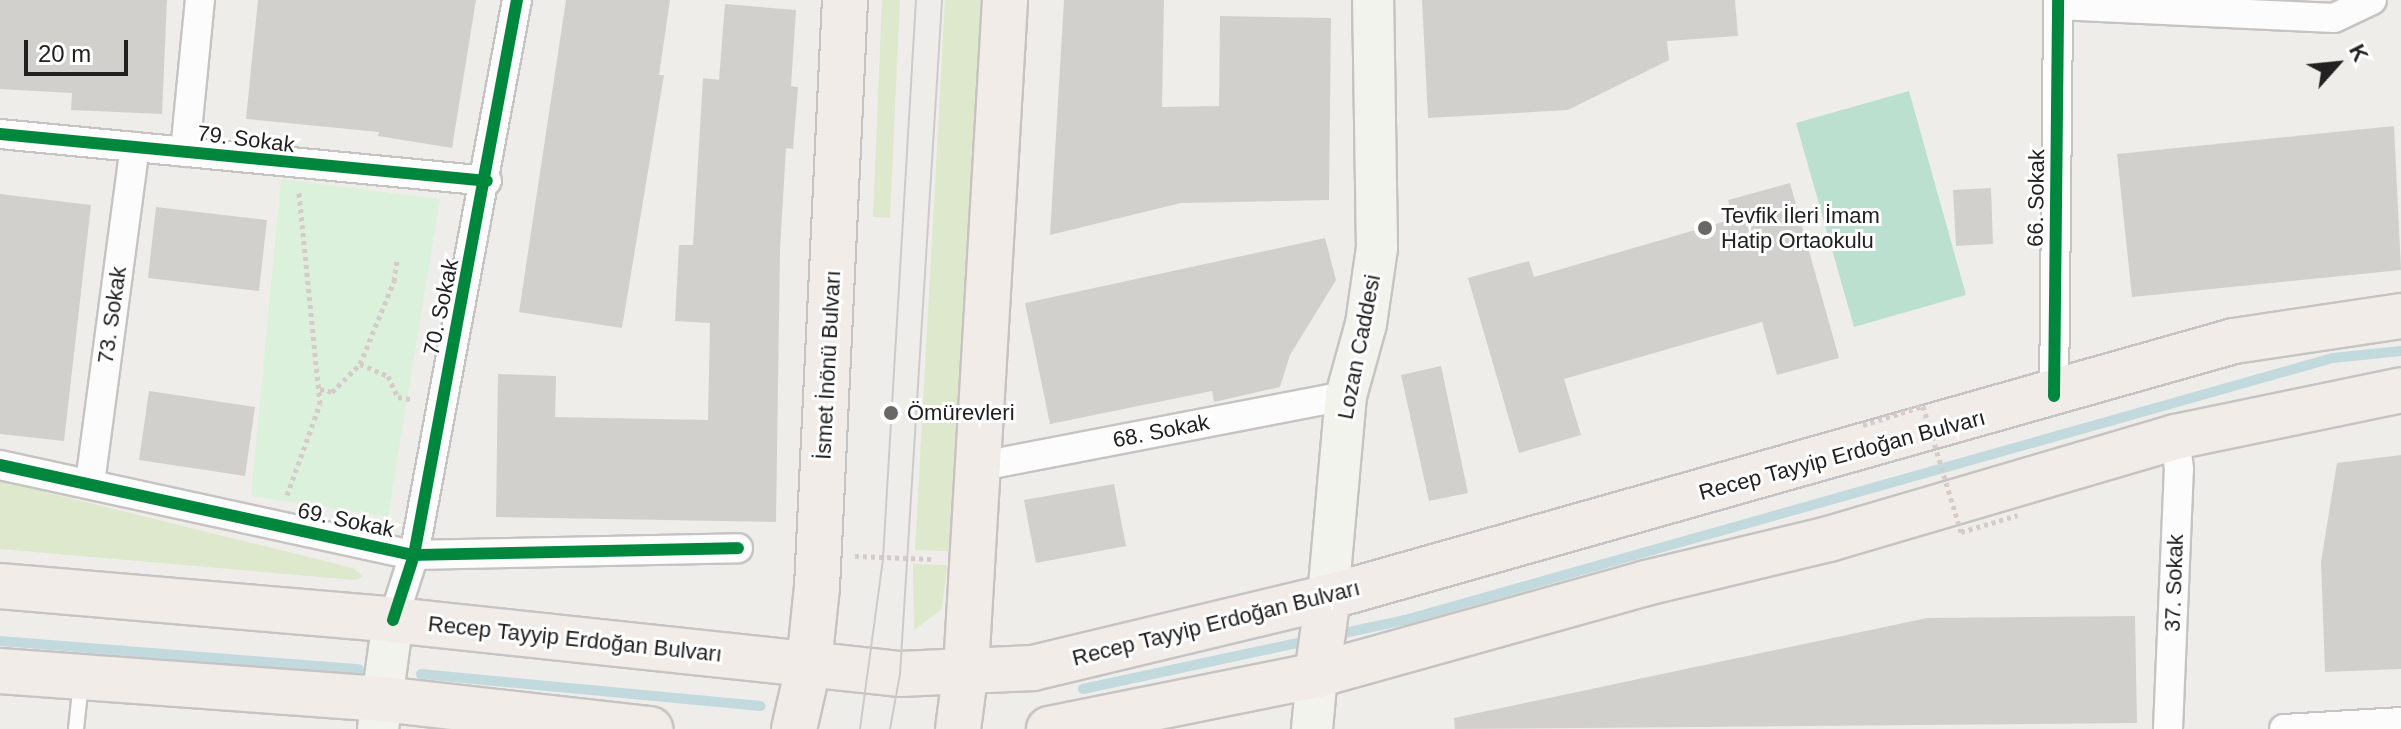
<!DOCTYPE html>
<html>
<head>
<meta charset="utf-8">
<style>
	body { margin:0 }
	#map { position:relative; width:2401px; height:729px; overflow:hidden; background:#efedea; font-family:Helvetica,sans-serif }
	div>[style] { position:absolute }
	.grass>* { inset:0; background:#dde8cd }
	.park>* { inset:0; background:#dcf1db }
	.pitch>* { inset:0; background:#bbe0cf }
	.stream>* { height:10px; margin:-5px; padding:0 5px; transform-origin:5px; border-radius:5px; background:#c2d9de }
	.building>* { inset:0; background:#d2d0cd }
	.path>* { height:5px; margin-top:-2.5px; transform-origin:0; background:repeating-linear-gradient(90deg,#d6cbca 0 4px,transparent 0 8px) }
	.roads { filter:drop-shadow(2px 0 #c5c4c2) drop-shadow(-2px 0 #c5c4c2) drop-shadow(0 2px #c5c4c2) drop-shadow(0 -2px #c5c4c2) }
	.service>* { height:14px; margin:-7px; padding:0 7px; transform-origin:7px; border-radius:7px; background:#fdfcfc }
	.minor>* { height:28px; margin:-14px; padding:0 14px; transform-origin:14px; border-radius:14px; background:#fdfcfc }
	.secondary>* { height:40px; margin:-20px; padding:0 20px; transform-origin:20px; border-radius:20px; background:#f3f3ed }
	.primary>* { height:44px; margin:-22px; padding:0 22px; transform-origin:22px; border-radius:22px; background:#f1ece7 }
	.tram>* { height:2px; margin:-1px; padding:0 1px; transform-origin:1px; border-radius:1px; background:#cbcbcb }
	.path-bridge>* { height:5px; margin-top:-2.5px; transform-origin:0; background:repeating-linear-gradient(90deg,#d6cbca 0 4px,transparent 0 8px) }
	.cycleway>* { height:12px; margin:-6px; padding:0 6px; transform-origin:6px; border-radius:6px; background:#00873e }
	.dots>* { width:22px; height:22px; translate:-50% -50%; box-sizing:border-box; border:4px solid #fff; border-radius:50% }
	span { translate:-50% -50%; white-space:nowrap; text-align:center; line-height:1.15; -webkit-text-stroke:6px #fff; paint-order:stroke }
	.street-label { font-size:22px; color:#212121 }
	.poi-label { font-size:22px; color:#212121 }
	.left { translate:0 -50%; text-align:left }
	.north { position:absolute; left:2297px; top:24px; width:80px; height:80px; -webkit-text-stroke:6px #fff; paint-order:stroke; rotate:63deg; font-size:22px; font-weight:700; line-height:32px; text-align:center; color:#212121 }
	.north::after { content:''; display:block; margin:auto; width:28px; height:36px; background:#212121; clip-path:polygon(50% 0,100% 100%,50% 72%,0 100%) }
	.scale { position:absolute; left:24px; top:40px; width:104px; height:36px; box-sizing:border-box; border:4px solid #212121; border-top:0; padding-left:10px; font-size:24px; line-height:28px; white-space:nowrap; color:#212121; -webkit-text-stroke:6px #fff; paint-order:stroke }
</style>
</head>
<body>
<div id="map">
	<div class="grass">
		<div style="clip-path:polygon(882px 0,900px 0,890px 218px,873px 217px)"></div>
		<div style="clip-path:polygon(945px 0,982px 0,950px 551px,915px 550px)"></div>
		<div style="clip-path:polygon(0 481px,353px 568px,363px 577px,355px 580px,0 549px)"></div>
		<div style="clip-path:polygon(913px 564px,947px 565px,942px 609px,914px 630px)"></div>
	</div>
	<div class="park">
		<div style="clip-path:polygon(281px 179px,440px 199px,388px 517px,251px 496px)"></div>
	</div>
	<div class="pitch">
		<div style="clip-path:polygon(1909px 91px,1966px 295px,1854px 327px,1796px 123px)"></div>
	</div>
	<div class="stream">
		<div style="left:1335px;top:635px;width:72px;rotate:-12.1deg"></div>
		<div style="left:1405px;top:620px;width:964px;rotate:-15.77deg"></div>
		<div style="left:2333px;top:358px;width:68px;rotate:-5.9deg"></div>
		<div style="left:0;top:641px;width:360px;rotate:4.5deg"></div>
		<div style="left:421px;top:674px;width:341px;rotate:5.4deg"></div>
		<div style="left:1083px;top:689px;width:234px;rotate:-12.1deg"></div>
	</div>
	<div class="building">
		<div style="clip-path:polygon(0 0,167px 0,162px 114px,71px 110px,72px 93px,0 89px)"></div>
		<div style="clip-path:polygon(258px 0,476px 0,452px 148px,378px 136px,379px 132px,246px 119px)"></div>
		<div style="clip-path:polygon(566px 0,670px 0,659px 75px,664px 75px,622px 328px,519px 312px)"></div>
		<div style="clip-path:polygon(1064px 0,1164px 0,1162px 107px,1219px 106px,1220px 16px,1331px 18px,1329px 200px,1181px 203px,1050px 235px)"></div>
		<div style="clip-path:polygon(1422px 0,1735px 0,1738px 36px,1667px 41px,1669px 60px,1568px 110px,1428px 118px)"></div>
		<div style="clip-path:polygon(725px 4px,796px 10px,791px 86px,798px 87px,793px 149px,786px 148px,780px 250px,776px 522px,496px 517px,498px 374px,556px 376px,555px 417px,708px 420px,710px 323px,675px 321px,679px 245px,693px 245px,703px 78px,719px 80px)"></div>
		<div style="clip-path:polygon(2394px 126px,2401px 270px,2132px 297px,2117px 154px)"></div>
		<div style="clip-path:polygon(1790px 183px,1839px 358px,1777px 375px,1762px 322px,1564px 379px,1581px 435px,1519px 453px,1468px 278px,1529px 261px,1534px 277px,1733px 219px,1728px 200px)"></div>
		<div style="clip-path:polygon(1991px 188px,1993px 244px,1956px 246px,1953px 190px)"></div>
		<div style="clip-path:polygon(0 194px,91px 205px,64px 441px,0 434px)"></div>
		<div style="clip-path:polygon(156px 207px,267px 220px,259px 291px,148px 278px)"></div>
		<div style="clip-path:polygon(1325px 238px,1336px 280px,1290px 355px,1280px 387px,1214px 402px,1212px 391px,1050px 424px,1025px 303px)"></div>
		<div style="clip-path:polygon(1441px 366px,1468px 493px,1429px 501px,1401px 375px)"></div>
		<div style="clip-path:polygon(149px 391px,255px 407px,245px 476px,139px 460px)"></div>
		<div style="clip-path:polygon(2401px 455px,2401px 669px,2325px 672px,2321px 562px,2337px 463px)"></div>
		<div style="clip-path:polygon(1114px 484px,1126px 546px,1036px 563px,1024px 500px)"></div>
		<div style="clip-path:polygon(2135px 616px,2137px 723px,1455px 729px,1454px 718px,1927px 618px)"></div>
	</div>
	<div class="path">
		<div style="left:360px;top:364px;width:30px;rotate:23deg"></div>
		<div style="left:388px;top:376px;width:23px;rotate:65deg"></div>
		<div style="left:398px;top:397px;width:16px;rotate:11deg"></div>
		<div style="left:320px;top:389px;width:12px;rotate:14deg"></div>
		<div style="left:332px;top:392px;width:40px;rotate:-45deg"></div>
		<div style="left:360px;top:364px;width:90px;rotate:-67.7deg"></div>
		<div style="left:394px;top:281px;width:22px;rotate:-82deg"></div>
		<div style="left:287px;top:495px;width:97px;rotate:-70.1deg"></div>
		<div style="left:320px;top:404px;width:213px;rotate:-95.7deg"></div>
		<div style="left:855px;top:556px;width:78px;rotate:2.2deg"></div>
	</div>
	<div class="roads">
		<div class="service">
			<div style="left:76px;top:729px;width:47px;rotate:-83.9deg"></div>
		</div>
		<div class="minor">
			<div style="left:2058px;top:5px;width:276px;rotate:2.7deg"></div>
			<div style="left:2334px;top:18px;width:42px;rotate:-25.3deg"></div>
			<div style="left:0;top:134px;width:489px;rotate:5.5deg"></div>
			<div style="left:185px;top:152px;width:153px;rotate:-84.4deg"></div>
			<div style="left:2054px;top:396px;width:396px;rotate:-89.4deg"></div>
			<div style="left:0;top:465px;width:424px;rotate:12.3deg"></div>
			<div style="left:414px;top:555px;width:324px;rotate:-1.2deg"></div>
			<div style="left:976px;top:467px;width:377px;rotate:-10.9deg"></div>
			<div style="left:90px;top:483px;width:339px;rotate:-82.4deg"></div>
			<div style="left:393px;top:620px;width:68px;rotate:-72.1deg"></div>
			<div style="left:414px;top:555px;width:564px;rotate:-79.49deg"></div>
			<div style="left:2168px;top:729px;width:260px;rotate:-87.6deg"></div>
			<div style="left:2179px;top:469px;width:32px;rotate:-97deg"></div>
			<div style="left:2284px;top:729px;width:117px;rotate:-3.4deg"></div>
		</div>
		<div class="secondary">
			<div style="left:1328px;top:597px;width:202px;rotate:-84.9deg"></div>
			<div style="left:1346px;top:396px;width:75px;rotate:-74.5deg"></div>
			<div style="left:1366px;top:324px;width:77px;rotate:-81.8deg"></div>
			<div style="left:1377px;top:248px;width:248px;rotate:-90.9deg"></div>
			<div style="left:378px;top:729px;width:110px;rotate:-82.2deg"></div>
			<div style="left:1312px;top:729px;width:54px;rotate:-84.7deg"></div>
		</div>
		<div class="primary">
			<div style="left:0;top:586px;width:394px;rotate:4.9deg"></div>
			<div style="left:393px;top:620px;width:510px;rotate:6.08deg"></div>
			<div style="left:900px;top:674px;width:133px;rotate:-2.6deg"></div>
			<div style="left:1033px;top:668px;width:303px;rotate:-13.5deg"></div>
			<div style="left:1328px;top:597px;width:941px;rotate:-15.78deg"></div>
			<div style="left:2234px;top:341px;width:169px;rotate:-8.5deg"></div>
			<div style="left:0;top:671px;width:383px;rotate:4.2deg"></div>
			<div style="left:382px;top:699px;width:270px;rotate:6.4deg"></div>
			<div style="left:1317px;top:675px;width:79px;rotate:-82deg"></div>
			<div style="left:794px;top:729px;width:67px;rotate:-77deg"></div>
			<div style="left:809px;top:664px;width:77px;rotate:-84.1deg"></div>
			<div style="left:817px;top:587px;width:588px;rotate:-87.27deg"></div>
			<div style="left:958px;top:729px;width:61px;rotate:-82.4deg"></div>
			<div style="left:966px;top:669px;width:670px;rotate:-86.66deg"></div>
			<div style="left:1049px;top:729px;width:273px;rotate:-11.4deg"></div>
			<div style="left:1317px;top:675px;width:342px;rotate:-15.6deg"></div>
			<div style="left:1646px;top:583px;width:188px;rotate:-13.5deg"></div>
			<div style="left:1829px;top:539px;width:361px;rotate:-16.4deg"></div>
			<div style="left:2175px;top:437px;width:231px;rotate:-11.7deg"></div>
		</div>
	</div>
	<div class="tram">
		<div style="left:860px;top:729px;width:173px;rotate:-82.3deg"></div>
		<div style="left:883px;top:558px;width:559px;rotate:-86.62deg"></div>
		<div style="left:890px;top:729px;width:56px;rotate:-79.7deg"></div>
		<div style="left:900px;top:674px;width:675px;rotate:-86.43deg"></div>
	</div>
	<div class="path-bridge">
		<div style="left:1863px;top:425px;width:63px;rotate:-17.6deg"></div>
		<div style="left:1923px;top:406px;width:132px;rotate:73.2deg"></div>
		<div style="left:1961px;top:532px;width:59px;rotate:-16.6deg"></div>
	</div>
	<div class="cycleway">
		<div style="left:0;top:134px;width:489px;rotate:5.5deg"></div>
		<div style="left:2054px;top:396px;width:396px;rotate:-89.4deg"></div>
		<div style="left:0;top:465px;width:424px;rotate:12.3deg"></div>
		<div style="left:414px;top:555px;width:324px;rotate:-1.2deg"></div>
		<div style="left:393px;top:620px;width:68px;rotate:-72.1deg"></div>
		<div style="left:414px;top:555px;width:564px;rotate:-79.49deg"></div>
	</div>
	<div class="dots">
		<div style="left:1705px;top:228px;background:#696867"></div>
		<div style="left:891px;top:413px;background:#696867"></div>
	</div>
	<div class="street-label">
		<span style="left:246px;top:139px;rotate:7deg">79. Sokak</span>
		<span style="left:2036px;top:198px;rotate:-89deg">66. Sokak</span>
		<span style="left:441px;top:307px;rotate:-78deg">70. Sokak</span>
		<span style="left:112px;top:315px;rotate:-82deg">73. Sokak</span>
		<span style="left:1359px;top:347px;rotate:-79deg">Lozan Caddesi</span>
		<span style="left:828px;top:365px;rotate:-87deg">İsmet İnönü Bulvarı</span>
		<span style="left:1161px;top:431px;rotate:-11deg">68. Sokak</span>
		<span style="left:1842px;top:455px;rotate:-15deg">Recep Tayyip Erdoğan Bulvarı</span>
		<span style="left:346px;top:520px;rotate:12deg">69. Sokak</span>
		<span style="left:2174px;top:583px;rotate:-88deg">37. Sokak</span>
		<span style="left:1216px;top:623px;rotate:-14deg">Recep Tayyip Erdoğan Bulvarı</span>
		<span style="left:575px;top:639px;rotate:6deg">Recep Tayyip Erdoğan Bulvarı</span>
	</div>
	<div class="poi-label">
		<span class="left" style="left:1721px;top:228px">Tevfik İleri İmam<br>Hatip Ortaokulu</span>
		<span class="left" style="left:907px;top:413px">Ömürevleri</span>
	</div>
	<div class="north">K</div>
	<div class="scale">20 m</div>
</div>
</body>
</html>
